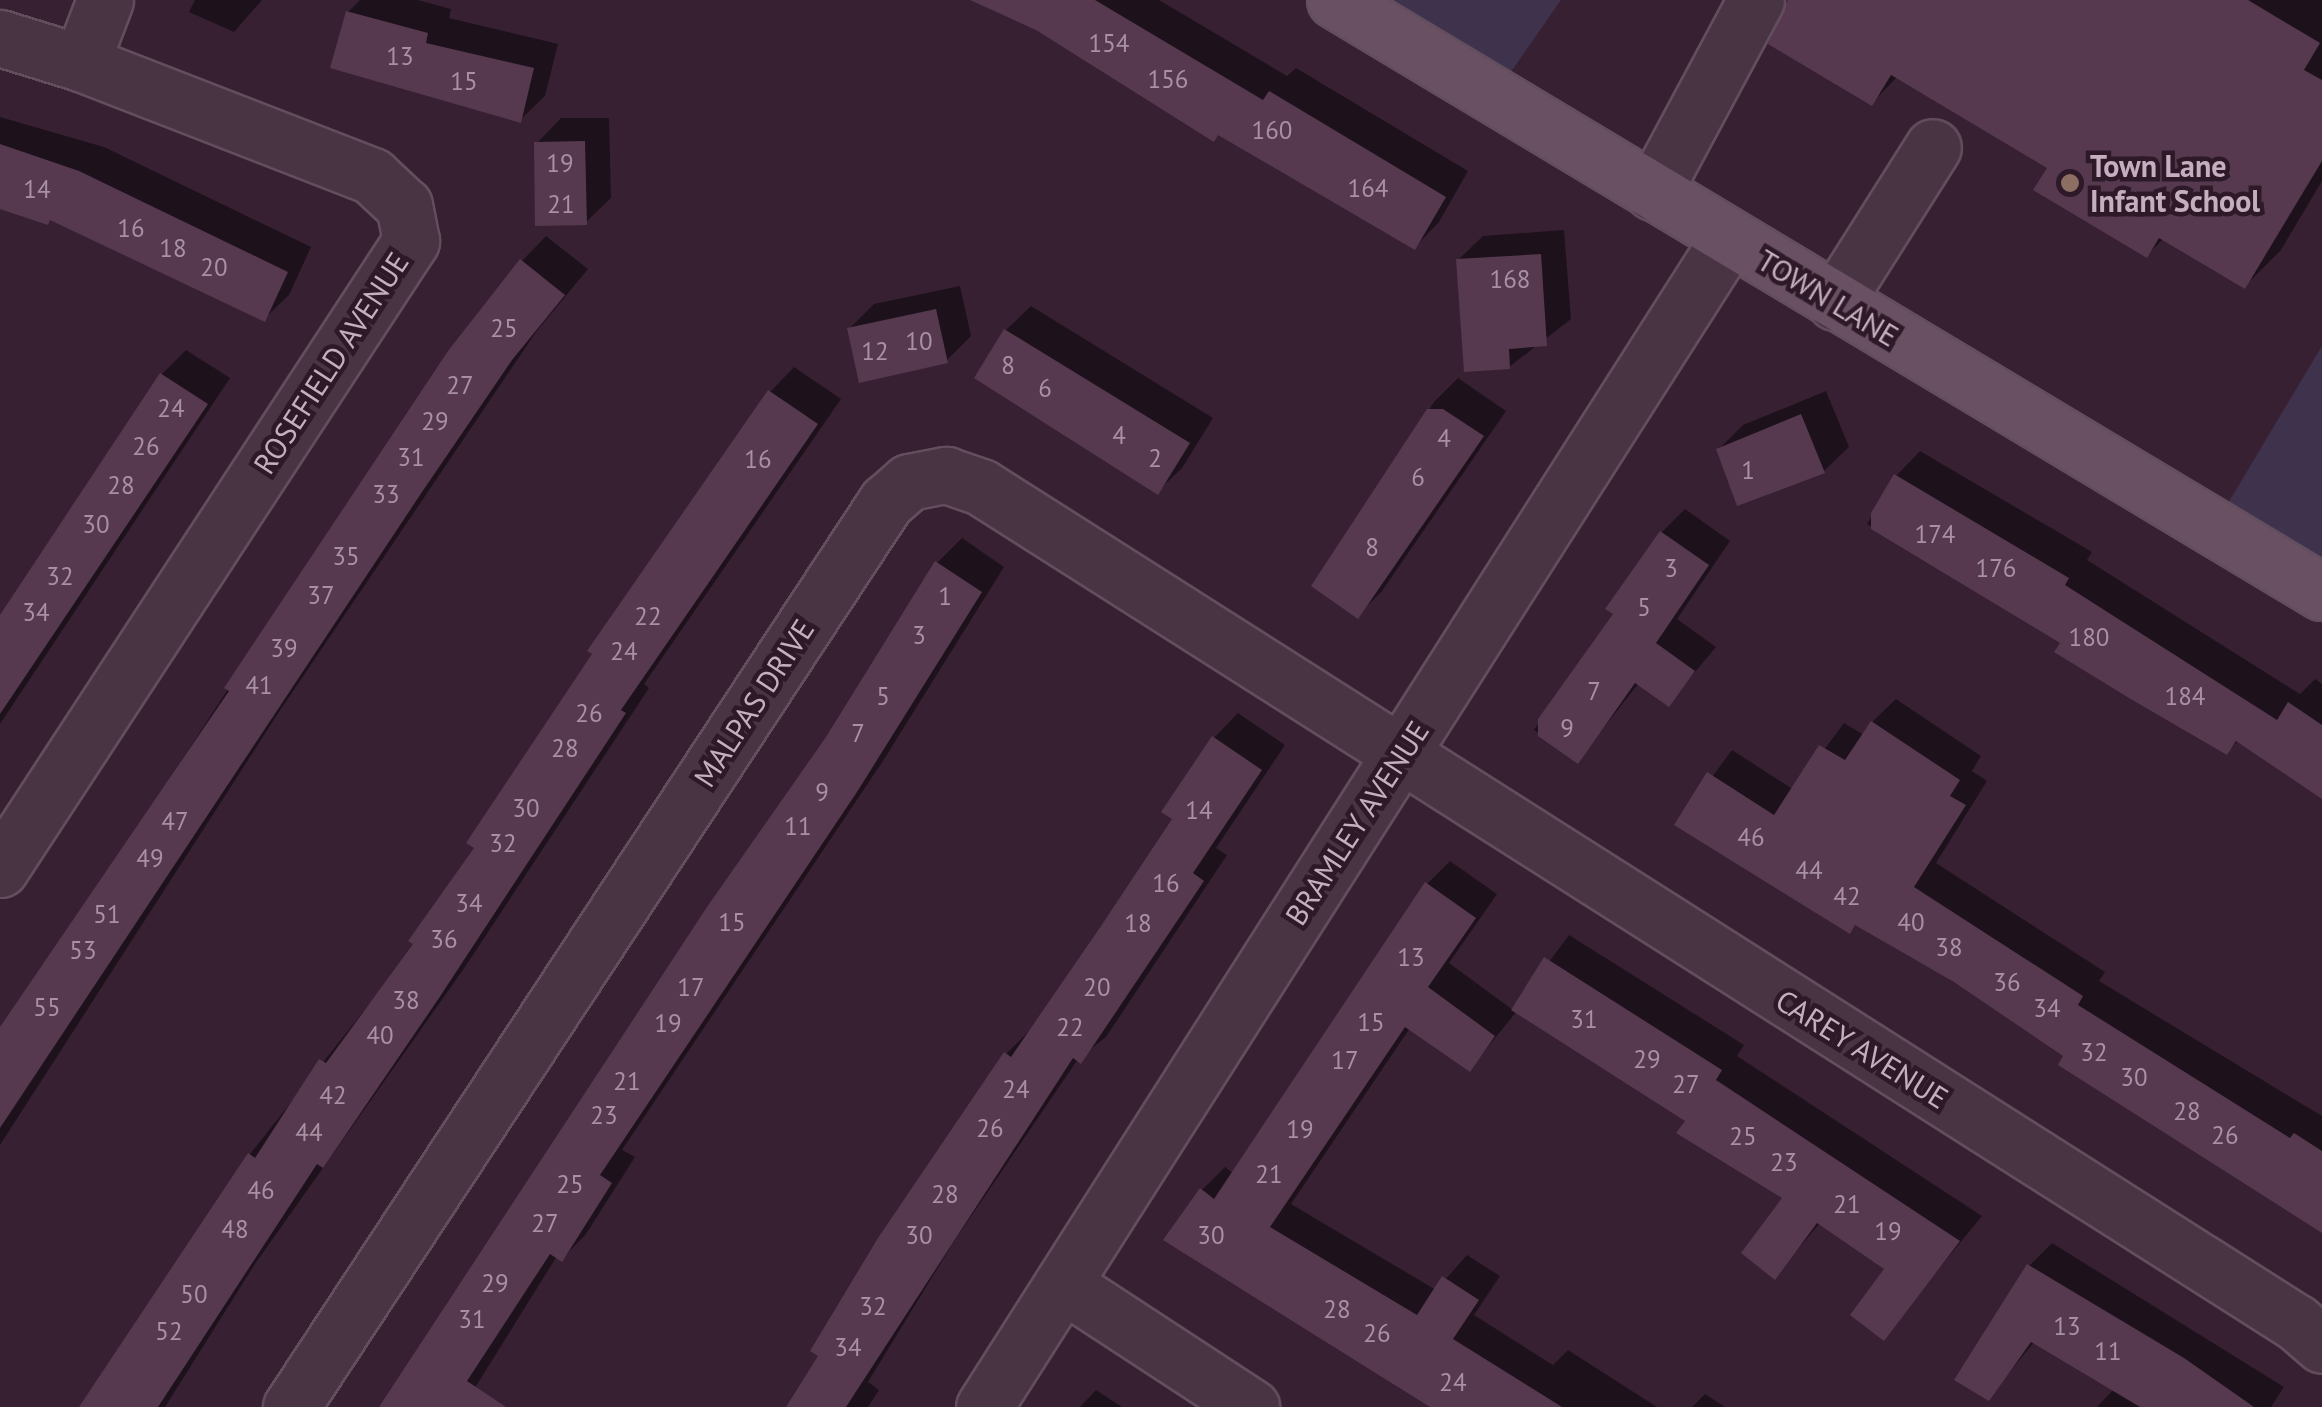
<!DOCTYPE html>
<html>
<head>
<meta charset="utf-8">
<style>
	body { margin:0 }
	#map { position:relative; width:2322px; height:1407px; overflow:hidden; background:#382033; font-family:"PT Sans",sans-serif }
	div>[style] { position:absolute }
	.green>* { inset:0; background:#3f324d }
	.shadow>* { inset:0; background:#0007 }
	.building>* { inset:0; background:#56394f }
	.roads { filter:drop-shadow(2px 0 #634e5e) drop-shadow(-2px 0 #634e5e) drop-shadow(0 2px #634e5e) drop-shadow(0 -2px #634e5e) }
	.minor>* { height:55px; margin:-27.5px; padding:0 27.5px; transform-origin:27.5px; border-radius:27.5px; background:#493443 }
	.major>* { height:55px; margin:-27.5px; padding:0 27.5px; transform-origin:27.5px; border-radius:27.5px; background:#695163 }
	.dots>* { width:28px; height:28px; translate:-50% -50%; box-sizing:border-box; border:5px solid #2d1928; border-radius:50% }
	span { translate:-50% -50%; white-space:nowrap; text-align:center; line-height:1.15; -webkit-text-stroke:9px #2d1928; paint-order:stroke }
	.number-label { font-size:25px; color:#a991a3 }
	.number-label span { -webkit-text-stroke-width:0 }
	.poi-label { font-size:30px; color:#c5aebf; font-weight:700 }
	.left { translate:0 -50%; text-align:left }
	.street-label { font-size:30px; color:#c5aebf }
</style>
</head>
<body>
<div id="map">
	<div class="green">
		<div style="clip-path:polygon(1335px 0,1561px 0,1494px 96px)"></div>
		<div style="clip-path:polygon(2322px 346px,2322px 592px,2212px 530px)"></div>
	</div>
	<div class="shadow">
		<div style="clip-path:polygon(195px 0,262px 0,234px 32px,189px 12px)"></div>
		<div style="clip-path:polygon(360px 0,418px 0,451px 9px,449px 18px,558px 44px,545px 96px,520px 120px,348px 12px)"></div>
		<div style="clip-path:polygon(972px 0,1159px 0,1287px 76px,1296px 68px,1468px 171px,1439px 222px,1415px 247px,1038px 28px)"></div>
		<div style="clip-path:polygon(1796px 0,2322px 0,2322px 181px,2281px 250px,2245px 286px,2164px 238px,2147px 255px,2050px 167px,1898px 76px,1872px 103px)"></div>
		<div style="clip-path:polygon(0 117px,104px 147px,311px 247px,289px 295px,264px 319px,52px 218px,0 208px)"></div>
		<div style="clip-path:polygon(561px 118px,609px 118px,611px 198px,586px 222px,537px 143px)"></div>
		<div style="clip-path:polygon(1564px 230px,1571px 319px,1509px 367px,1458px 260px,1483px 236px)"></div>
		<div style="clip-path:polygon(546px 236px,588px 269px,536px 332px,279px 712px,0 1145px,0 1040px,349px 503px,522px 261px)"></div>
		<div style="clip-path:polygon(960px 286px,971px 336px,946px 361px,849px 329px,874px 304px)"></div>
		<div style="clip-path:polygon(1031px 306px,1213px 418px,1182px 468px,1157px 492px,1006px 330px)"></div>
		<div style="clip-path:polygon(186px 350px,230px 378px,0 724px,0 620px,161px 375px)"></div>
		<div style="clip-path:polygon(794px 367px,841px 399px,644px 684px,649px 688px,463px 970px,255px 1264px,165px 1407px,87px 1407px,250px 1154px,417px 944px,770px 392px)"></div>
		<div style="clip-path:polygon(1458px 378px,1506px 411px,1382px 591px,1358px 615px,1314px 585px,1434px 402px)"></div>
		<div style="clip-path:polygon(1826px 391px,1849px 447px,1824px 471px,1718px 450px,1743px 425px)"></div>
		<div style="clip-path:polygon(1920px 451px,2092px 552px,2087px 560px,2300px 694px,2315px 679px,2322px 684px,2322px 791px,2239px 740px,2227px 752px,2063px 642px,1867px 524px,1896px 476px)"></div>
		<div style="clip-path:polygon(1685px 509px,1730px 541px,1677px 619px,1716px 647px,1674px 697px,1639px 683px,1578px 760px,1534px 730px,1616px 614px,1662px 532px)"></div>
		<div style="clip-path:polygon(962px 538px,1004px 567px,881px 764px,622px 1150px,635px 1157px,586px 1234px,562px 1259px,557px 1256px,463px 1407px,382px 1407px,828px 739px,937px 563px)"></div>
		<div style="clip-path:polygon(1896px 699px,1981px 756px,1972px 771px,1987px 781px,1936px 863px,2105px 972px,2099px 981px,2322px 1116px,2322px 1229px,1956px 980px,1857px 923px,1849px 931px,1677px 824px,1732px 750px,1794px 790px,1844px 723px,1864px 735px,1874px 720px,1969px 789px,1874px 720px)"></div>
		<div style="clip-path:polygon(1238px 713px,1285px 745px,1216px 848px,1227px 855px,1106px 1037px,1078px 1059px,953px 1243px,868px 1382px,879px 1390px,868px 1407px,789px 1407px,1006px 1054px,1031px 1029px,1175px 818px,1214px 738px)"></div>
		<div style="clip-path:polygon(1450px 861px,1497px 894px,1449px 963px,1513px 1010px,1569px 935px,1744px 1045px,1737px 1056px,1982px 1216px,1883px 1337px,1887px 1269px,1820px 1223px,1775px 1276px,1786px 1198px,1688px 1121px,1517px 1011px,1470px 1069px,1410px 1028px,1291px 1204px,1436px 1290px,1467px 1255px,1500px 1276px,1474px 1315px,1553px 1365px,1568px 1350px,1657px 1407px,1431px 1407px,1202px 1190px,1225px 1167px,1234px 1174px,1427px 884px)"></div>
		<div style="clip-path:polygon(2052px 1243px,2284px 1387px,2271px 1407px,2097px 1407px,2114px 1389px,2035px 1341px,1988px 1398px,2029px 1266px)"></div>
		<div style="clip-path:polygon(1096px 1390px,1122px 1407px,1080px 1407px)"></div>
		<div style="clip-path:polygon(1705px 1394px,1725px 1407px,1692px 1407px)"></div>
	</div>
	<div class="building">
		<div style="clip-path:polygon(970px 0,1095px 0,1263px 100px,1269px 91px,1446px 197px,1415px 250px,1218px 135px,1214px 142px,1036px 30px)"></div>
		<div style="clip-path:polygon(1788px 0,2248px 0,2320px 43px,2304px 70px,2322px 80px,2322px 161px,2245px 289px,2159px 238px,2147px 258px,2033px 190px,2047px 168px,1891px 75px,1872px 106px,1768px 44px)"></div>
		<div style="clip-path:polygon(346px 11px,428px 33px,426px 43px,534px 68px,521px 123px,330px 68px)"></div>
		<div style="clip-path:polygon(585px 141px,587px 225px,535px 226px,534px 142px)"></div>
		<div style="clip-path:polygon(0 144px,79px 171px,288px 272px,265px 322px,50px 220px,48px 225px,0 209px)"></div>
		<div style="clip-path:polygon(1541px 254px,1547px 346px,1509px 349px,1510px 369px,1464px 372px,1456px 259px)"></div>
		<div style="clip-path:polygon(520px 259px,565px 295px,512px 360px,422px 492px,0 1128px,0 1027px,229px 691px,224px 688px,448px 351px)"></div>
		<div style="clip-path:polygon(936px 309px,948px 363px,859px 383px,847px 328px)"></div>
		<div style="clip-path:polygon(1004px 329px,1190px 443px,1158px 495px,974px 378px)"></div>
		<div style="clip-path:polygon(160px 373px,208px 404px,0 714px,0 615px)"></div>
		<div style="clip-path:polygon(768px 390px,818px 424px,621px 710px,626px 713px,439px 998px,323px 1168px,317px 1164px,158px 1407px,79px 1407px,248px 1153px,255px 1158px,319px 1059px,326px 1063px,413px 944px,408px 941px,474px 848px,466px 843px,592px 654px,587px 651px)"></div>
		<div style="clip-path:polygon(1427px 409px,1443px 409px,1484px 436px,1358px 619px,1311px 586px)"></div>
		<div style="clip-path:polygon(1801px 414px,1825px 473px,1737px 506px,1716px 449px)"></div>
		<div style="clip-path:polygon(1894px 474px,2069px 578px,2065px 585px,2277px 720px,2288px 702px,2322px 725px,2322px 799px,2236px 741px,2227px 755px,2129px 698px,2054px 652px,2060px 643px,1871px 529px,1871px 513px)"></div>
		<div style="clip-path:polygon(1660px 531px,1709px 565px,1656px 643px,1695px 671px,1669px 707px,1635px 683px,1578px 764px,1538px 736px,1538px 719px,1613px 614px,1605px 609px)"></div>
		<div style="clip-path:polygon(935px 561px,982px 592px,857px 792px,600px 1175px,612px 1183px,562px 1262px,550px 1254px,467px 1381px,506px 1407px,379px 1407px,707px 907px,826px 737px)"></div>
		<div style="clip-path:polygon(1871px 721px,1960px 780px,1950px 796px,1966px 805px,1914px 887px,2083px 996px,2078px 1005px,2290px 1138px,2294px 1133px,2322px 1151px,2322px 1233px,2058px 1065px,2063px 1056px,1954px 982px,1855px 925px,1850px 934px,1674px 825px,1707px 772px,1774px 815px,1819px 745px,1845px 760px)"></div>
		<div style="clip-path:polygon(1212px 736px,1262px 770px,1193px 873px,1204px 881px,1081px 1064px,1073px 1058px,846px 1407px,786px 1407px,818px 1356px,810px 1351px,878px 1238px,1004px 1052px,1011px 1057px,1101px 926px,1172px 819px,1161px 812px)"></div>
		<div style="clip-path:polygon(1425px 882px,1476px 918px,1428px 987px,1495px 1036px,1470px 1072px,1405px 1027px,1270px 1227px,1417px 1315px,1442px 1276px,1479px 1300px,1453px 1339px,1562px 1407px,1430px 1407px,1163px 1240px,1200px 1188px,1214px 1199px)"></div>
		<div style="clip-path:polygon(1544px 957px,1722px 1070px,1716px 1080px,1960px 1241px,1884px 1341px,1850px 1315px,1884px 1269px,1817px 1223px,1775px 1280px,1741px 1253px,1782px 1198px,1676px 1133px,1685px 1121px,1511px 1010px)"></div>
		<div style="clip-path:polygon(2027px 1264px,2184px 1358px,2254px 1407px,2140px 1407px,2031px 1342px,1989px 1401px,1954px 1380px)"></div>
	</div>
	<div class="roads">
		<div class="minor">
			<div style="left:0;top:38px;width:85px;rotate:17.2deg"></div>
			<div style="left:1653px;top:192px;width:218px;rotate:-61.8deg"></div>
			<div style="left:1835px;top:302px;width:183px;rotate:-57.7deg"></div>
			<div style="left:0;top:869px;width:751px;rotate:-56.8deg"></div>
			<div style="left:411px;top:241px;width:36px;rotate:-101deg"></div>
			<div style="left:404px;top:206px;width:44px;rotate:-136.8deg"></div>
			<div style="left:372px;top:176px;width:312px;rotate:-158.8deg"></div>
			<div style="left:81px;top:63px;width:67px;rotate:-69.1deg"></div>
			<div style="left:1063px;top:1284px;width:225px;rotate:33.2deg"></div>
			<div style="left:291px;top:1407px;width:1083px;rotate:-56.68deg"></div>
			<div style="left:886px;top:502px;width:30px;rotate:-41deg"></div>
			<div style="left:909px;top:482px;width:38px;rotate:-11deg"></div>
			<div style="left:946px;top:475px;width:37px;rotate:19deg"></div>
			<div style="left:981px;top:487px;width:1559px;rotate:32.43deg"></div>
			<div style="left:2297px;top:1323px;width:33px;rotate:41deg"></div>
			<div style="left:984px;top:1407px;width:1386px;rotate:-57.49deg"></div>
		</div>
		<div class="major">
			<div style="left:1335px;top:0;width:1151px;rotate:30.96deg"></div>
		</div>
	</div>
	<div class="dots">
		<div style="left:2070px;top:183px;background:#8d6e63"></div>
	</div>
	<div class="number-label">
		<span style="left:1109px;top:43px">154</span>
		<span style="left:400px;top:56px">13</span>
		<span style="left:1168px;top:79px">156</span>
		<span style="left:464px;top:81px">15</span>
		<span style="left:1272px;top:130px">160</span>
		<span style="left:560px;top:163px">19</span>
		<span style="left:1368px;top:188px">164</span>
		<span style="left:37px;top:189px">14</span>
		<span style="left:561px;top:204px">21</span>
		<span style="left:131px;top:228px">16</span>
		<span style="left:173px;top:248px">18</span>
		<span style="left:214px;top:267px">20</span>
		<span style="left:1510px;top:279px">168</span>
		<span style="left:504px;top:328px">25</span>
		<span style="left:919px;top:341px">10</span>
		<span style="left:875px;top:351px">12</span>
		<span style="left:1008px;top:365px">8</span>
		<span style="left:460px;top:385px">27</span>
		<span style="left:1045px;top:388px">6</span>
		<span style="left:171px;top:408px">24</span>
		<span style="left:435px;top:421px">29</span>
		<span style="left:1119px;top:435px">4</span>
		<span style="left:1444px;top:438px">4</span>
		<span style="left:146px;top:446px">26</span>
		<span style="left:411px;top:457px">31</span>
		<span style="left:1155px;top:458px">2</span>
		<span style="left:758px;top:459px">16</span>
		<span style="left:1748px;top:470px">1</span>
		<span style="left:1418px;top:477px">6</span>
		<span style="left:121px;top:485px">28</span>
		<span style="left:386px;top:494px">33</span>
		<span style="left:96px;top:524px">30</span>
		<span style="left:1935px;top:534px">174</span>
		<span style="left:1372px;top:547px">8</span>
		<span style="left:346px;top:556px">35</span>
		<span style="left:1671px;top:568px">3</span>
		<span style="left:1996px;top:568px">176</span>
		<span style="left:60px;top:576px">32</span>
		<span style="left:321px;top:595px">37</span>
		<span style="left:945px;top:596px">1</span>
		<span style="left:1644px;top:607px">5</span>
		<span style="left:36px;top:612px">34</span>
		<span style="left:648px;top:616px">22</span>
		<span style="left:919px;top:635px">3</span>
		<span style="left:2089px;top:637px">180</span>
		<span style="left:284px;top:648px">39</span>
		<span style="left:624px;top:651px">24</span>
		<span style="left:259px;top:685px">41</span>
		<span style="left:1594px;top:691px">7</span>
		<span style="left:883px;top:696px">5</span>
		<span style="left:2185px;top:696px">184</span>
		<span style="left:589px;top:713px">26</span>
		<span style="left:1567px;top:728px">9</span>
		<span style="left:858px;top:733px">7</span>
		<span style="left:565px;top:748px">28</span>
		<span style="left:822px;top:792px">9</span>
		<span style="left:526px;top:808px">30</span>
		<span style="left:1199px;top:810px">14</span>
		<span style="left:175px;top:821px">47</span>
		<span style="left:798px;top:826px">11</span>
		<span style="left:1751px;top:837px">46</span>
		<span style="left:503px;top:843px">32</span>
		<span style="left:150px;top:858px">49</span>
		<span style="left:1809px;top:870px">44</span>
		<span style="left:1166px;top:883px">16</span>
		<span style="left:1847px;top:896px">42</span>
		<span style="left:469px;top:903px">34</span>
		<span style="left:107px;top:914px">51</span>
		<span style="left:732px;top:922px">15</span>
		<span style="left:1911px;top:922px">40</span>
		<span style="left:1138px;top:923px">18</span>
		<span style="left:444px;top:939px">36</span>
		<span style="left:1949px;top:947px">38</span>
		<span style="left:83px;top:950px">53</span>
		<span style="left:1411px;top:957px">13</span>
		<span style="left:2007px;top:982px">36</span>
		<span style="left:691px;top:987px">17</span>
		<span style="left:1097px;top:987px">20</span>
		<span style="left:406px;top:1000px">38</span>
		<span style="left:47px;top:1007px">55</span>
		<span style="left:2047px;top:1008px">34</span>
		<span style="left:1584px;top:1019px">31</span>
		<span style="left:1371px;top:1022px">15</span>
		<span style="left:668px;top:1023px">19</span>
		<span style="left:1070px;top:1027px">22</span>
		<span style="left:380px;top:1035px">40</span>
		<span style="left:2094px;top:1052px">32</span>
		<span style="left:1647px;top:1059px">29</span>
		<span style="left:1345px;top:1060px">17</span>
		<span style="left:2134px;top:1077px">30</span>
		<span style="left:627px;top:1081px">21</span>
		<span style="left:1686px;top:1084px">27</span>
		<span style="left:1016px;top:1089px">24</span>
		<span style="left:333px;top:1095px">42</span>
		<span style="left:2187px;top:1111px">28</span>
		<span style="left:604px;top:1115px">23</span>
		<span style="left:990px;top:1128px">26</span>
		<span style="left:1300px;top:1129px">19</span>
		<span style="left:309px;top:1132px">44</span>
		<span style="left:2225px;top:1135px">26</span>
		<span style="left:1743px;top:1136px">25</span>
		<span style="left:1784px;top:1162px">23</span>
		<span style="left:1269px;top:1174px">21</span>
		<span style="left:570px;top:1184px">25</span>
		<span style="left:261px;top:1190px">46</span>
		<span style="left:945px;top:1194px">28</span>
		<span style="left:1847px;top:1204px">21</span>
		<span style="left:545px;top:1223px">27</span>
		<span style="left:235px;top:1229px">48</span>
		<span style="left:1888px;top:1231px">19</span>
		<span style="left:919px;top:1235px">30</span>
		<span style="left:1211px;top:1235px">30</span>
		<span style="left:495px;top:1283px">29</span>
		<span style="left:194px;top:1294px">50</span>
		<span style="left:873px;top:1306px">32</span>
		<span style="left:1337px;top:1309px">28</span>
		<span style="left:472px;top:1319px">31</span>
		<span style="left:2067px;top:1326px">13</span>
		<span style="left:169px;top:1331px">52</span>
		<span style="left:1377px;top:1333px">26</span>
		<span style="left:848px;top:1347px">34</span>
		<span style="left:2108px;top:1351px">11</span>
		<span style="left:1453px;top:1382px">24</span>
	</div>
	<div class="poi-label">
		<span class="left" style="left:2090px;top:183px">Town Lane<br>Infant School</span>
	</div>
	<div class="street-label">
		<span style="left:1828px;top:298px;rotate:31deg">TOWN LANE</span>
		<span style="left:331px;top:363px;rotate:-57deg">ROSEFIELD AVENUE</span>
		<span style="left:754px;top:703px;rotate:-57deg">MALPAS DRIVE</span>
		<span style="left:1357px;top:823px;rotate:-57deg">BRAMLEY AVENUE</span>
		<span style="left:1862px;top:1049px;rotate:32deg">CAREY AVENUE</span>
	</div>
</div>
</body>
</html>
